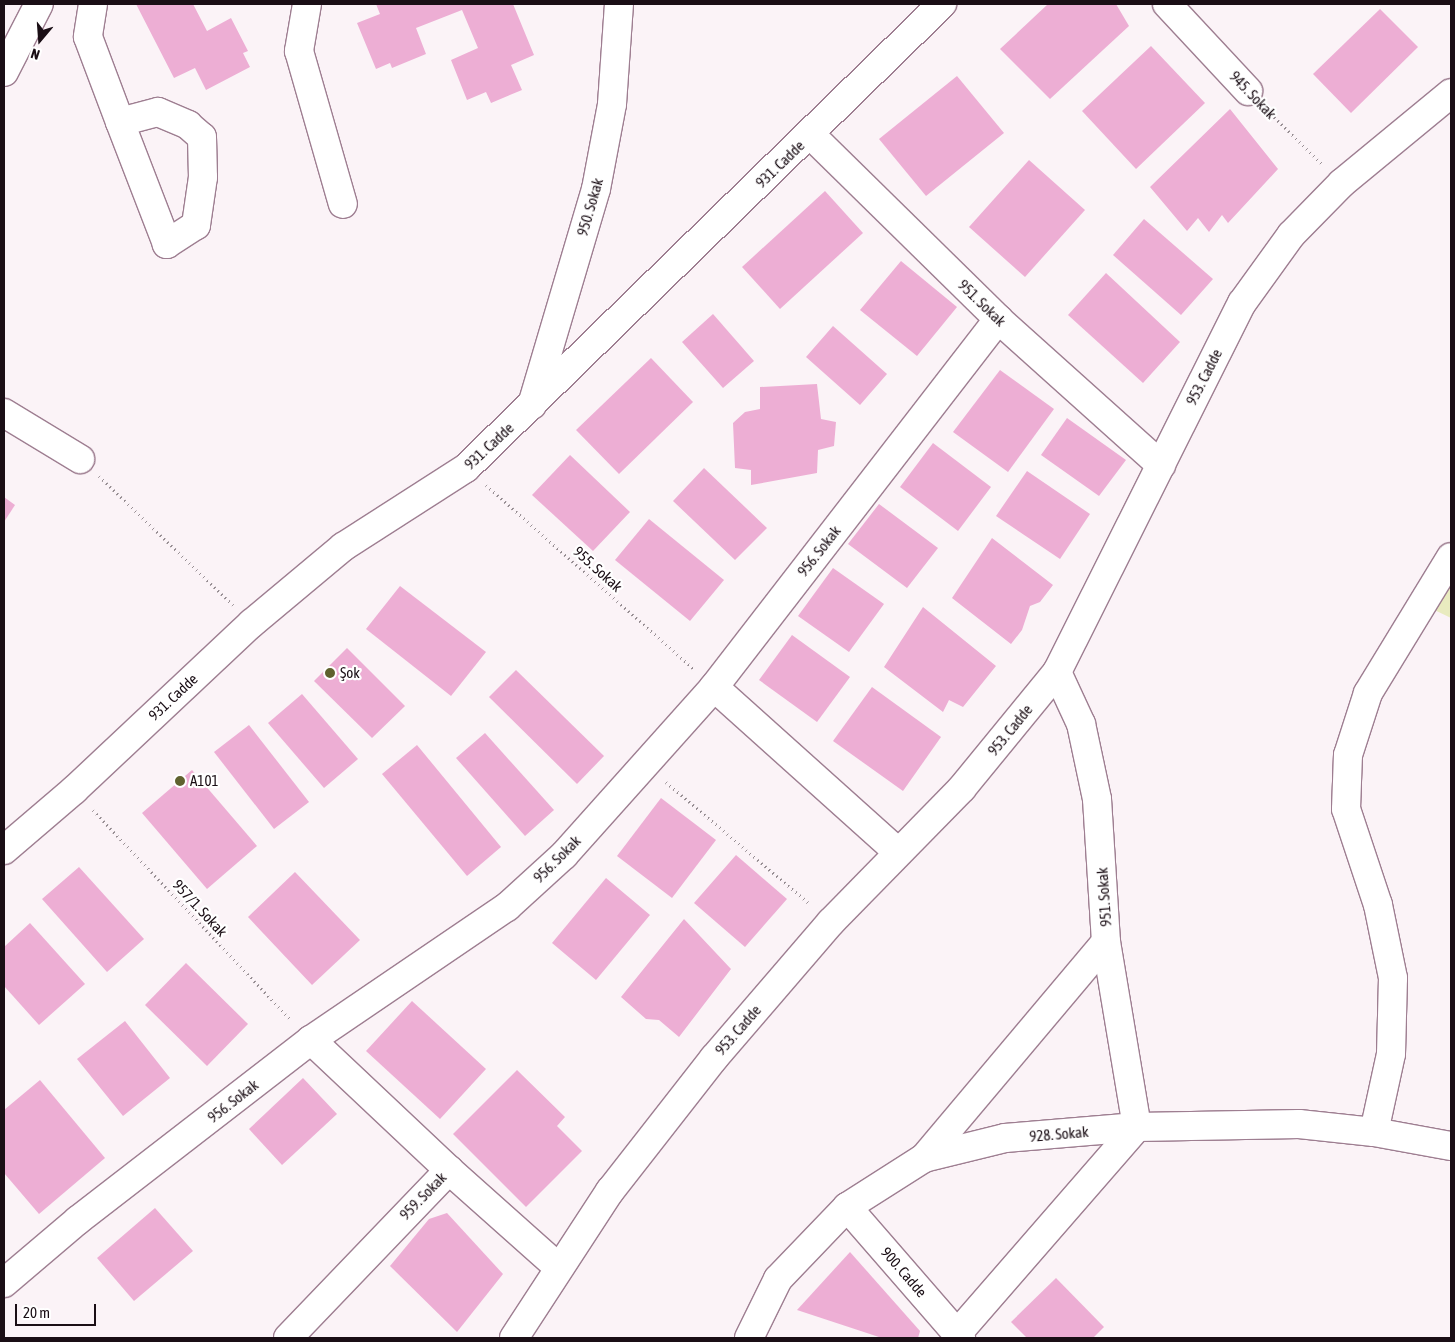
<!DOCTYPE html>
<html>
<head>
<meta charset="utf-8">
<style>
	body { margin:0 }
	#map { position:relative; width:1455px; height:1342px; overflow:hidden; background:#fbf3f7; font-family:"Asap Condensed",sans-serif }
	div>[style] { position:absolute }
	.green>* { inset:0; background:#e9ebbf }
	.building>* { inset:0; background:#edaed4 }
	.path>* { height:3px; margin-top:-1.5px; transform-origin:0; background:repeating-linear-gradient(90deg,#978e93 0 1px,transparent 0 5px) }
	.roads { filter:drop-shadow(1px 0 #9e7e91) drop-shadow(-1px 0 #9e7e91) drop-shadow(0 1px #9e7e91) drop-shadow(0 -1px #9e7e91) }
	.minor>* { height:28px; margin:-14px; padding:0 14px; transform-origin:14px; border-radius:14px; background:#fff }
	.secondary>* { height:28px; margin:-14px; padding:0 14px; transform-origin:14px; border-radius:14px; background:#fff }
	.dots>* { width:14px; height:14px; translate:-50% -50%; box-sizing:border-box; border:2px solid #fff; border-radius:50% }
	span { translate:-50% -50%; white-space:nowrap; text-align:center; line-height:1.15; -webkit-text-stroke:4.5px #fff; paint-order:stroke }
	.street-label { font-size:15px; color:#1a0e15 }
	.poi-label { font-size:15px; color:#1a0e15 }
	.left { translate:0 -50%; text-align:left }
	.frame { position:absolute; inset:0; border:5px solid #1a0e15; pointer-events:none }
	.north { position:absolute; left:15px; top:15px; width:50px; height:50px; -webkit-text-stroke:4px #fff; paint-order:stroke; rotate:198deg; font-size:14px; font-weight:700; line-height:20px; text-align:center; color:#1a0e15 }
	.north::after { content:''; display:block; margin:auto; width:18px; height:22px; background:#1a0e15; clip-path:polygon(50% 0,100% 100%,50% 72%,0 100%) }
	.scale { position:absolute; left:15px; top:1304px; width:81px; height:22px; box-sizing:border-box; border:2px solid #1a0e15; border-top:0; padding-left:6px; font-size:15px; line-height:18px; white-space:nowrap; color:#1a0e15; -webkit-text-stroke:4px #fff; paint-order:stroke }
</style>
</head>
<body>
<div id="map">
	<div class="green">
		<div style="clip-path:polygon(1451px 557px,1451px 618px,1422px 604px)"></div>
	</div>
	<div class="building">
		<div style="clip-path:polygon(136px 4px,193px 4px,207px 31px,231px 18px,248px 51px,243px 53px,250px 67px,206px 90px,195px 68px,174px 78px)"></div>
		<div style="clip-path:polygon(376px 4px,513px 4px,534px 55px,511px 65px,522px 90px,491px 103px,486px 92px,467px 100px,451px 60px,478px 48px,462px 10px,416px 28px,426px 54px,392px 68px,390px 63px,376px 69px,357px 23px,380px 14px)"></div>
		<div style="clip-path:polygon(1048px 4px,1116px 4px,1129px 26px,1050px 99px,1000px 49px)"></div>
		<div style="clip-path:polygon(1380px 9px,1418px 47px,1351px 113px,1313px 74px)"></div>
		<div style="clip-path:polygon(1151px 46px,1205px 103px,1136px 169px,1082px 111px)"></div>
		<div style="clip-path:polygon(957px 76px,1004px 133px,926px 196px,879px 139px)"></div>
		<div style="clip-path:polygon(1230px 109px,1278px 169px,1228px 223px,1222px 215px,1209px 232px,1198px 218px,1187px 231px,1150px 187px)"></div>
		<div style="clip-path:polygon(1029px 160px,1085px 210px,1025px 277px,969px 227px)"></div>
		<div style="clip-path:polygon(825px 191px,863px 233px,780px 309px,742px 267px)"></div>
		<div style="clip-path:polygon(1144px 219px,1213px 279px,1181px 315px,1113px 255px)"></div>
		<div style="clip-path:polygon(901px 261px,957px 307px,917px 356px,860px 310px)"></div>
		<div style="clip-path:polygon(1106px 273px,1180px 342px,1143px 383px,1068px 315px)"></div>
		<div style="clip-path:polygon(713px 314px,754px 361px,723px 388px,682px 342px)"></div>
		<div style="clip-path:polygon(833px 326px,887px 374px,860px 405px,806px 357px)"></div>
		<div style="clip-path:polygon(651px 358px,693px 402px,619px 474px,576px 430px)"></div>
		<div style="clip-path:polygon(1000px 370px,1054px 409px,1008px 472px,953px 432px)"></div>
		<div style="clip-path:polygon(817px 384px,821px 419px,836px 422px,834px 446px,818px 450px,817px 473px,751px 485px,751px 470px,735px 468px,733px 423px,745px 412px,760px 409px,760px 387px)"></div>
		<div style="clip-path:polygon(1067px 418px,1126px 460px,1099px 496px,1041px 455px)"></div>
		<div style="clip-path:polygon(933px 443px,991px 487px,958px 531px,900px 487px)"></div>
		<div style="clip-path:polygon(570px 455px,630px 512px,593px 551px,532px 495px)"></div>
		<div style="clip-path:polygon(704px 468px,767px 528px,735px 560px,673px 501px)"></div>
		<div style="clip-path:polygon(1027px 471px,1090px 514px,1060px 559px,996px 516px)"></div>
		<div style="clip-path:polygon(4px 497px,15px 505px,4px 522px)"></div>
		<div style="clip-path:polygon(879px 504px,938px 548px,907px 588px,848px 544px)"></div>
		<div style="clip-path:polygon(649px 519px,724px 580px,690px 621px,615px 560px)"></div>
		<div style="clip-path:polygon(992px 538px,1053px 585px,1040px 602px,1030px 606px,1022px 630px,1011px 644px,952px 598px)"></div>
		<div style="clip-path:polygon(833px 568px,884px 604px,849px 652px,798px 616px)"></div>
		<div style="clip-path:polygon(400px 586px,486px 652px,451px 696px,366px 629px)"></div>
		<div style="clip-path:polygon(923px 607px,996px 666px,963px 707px,949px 700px,943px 712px,884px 667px)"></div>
		<div style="clip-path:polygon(792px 635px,850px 677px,817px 722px,759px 680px)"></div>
		<div style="clip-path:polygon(347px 648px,405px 706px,372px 738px,314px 681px)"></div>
		<div style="clip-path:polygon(516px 670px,604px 756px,577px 784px,489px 697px)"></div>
		<div style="clip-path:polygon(872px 687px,941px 737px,903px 791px,833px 741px)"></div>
		<div style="clip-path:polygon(302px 694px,358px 759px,324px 788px,268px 723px)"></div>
		<div style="clip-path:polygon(249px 725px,309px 802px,274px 829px,214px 752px)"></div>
		<div style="clip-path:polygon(485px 733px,554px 810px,525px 836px,456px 758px)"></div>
		<div style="clip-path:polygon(417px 745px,501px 847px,467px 876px,382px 774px)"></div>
		<div style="clip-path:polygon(192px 770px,257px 846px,207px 889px,142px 813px)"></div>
		<div style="clip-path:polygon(661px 798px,716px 840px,672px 898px,617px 856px)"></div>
		<div style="clip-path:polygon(736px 855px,787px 899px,745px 947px,694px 903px)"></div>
		<div style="clip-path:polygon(79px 867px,144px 939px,107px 972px,42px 899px)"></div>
		<div style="clip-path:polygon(295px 872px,360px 940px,312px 985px,248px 917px)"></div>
		<div style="clip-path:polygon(606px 878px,650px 915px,596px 980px,552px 943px)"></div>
		<div style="clip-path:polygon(684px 919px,731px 969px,679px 1037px,659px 1020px,646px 1019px,621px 997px)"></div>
		<div style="clip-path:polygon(30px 923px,85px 984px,39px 1025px,4px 986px,4px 947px)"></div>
		<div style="clip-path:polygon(186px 963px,248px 1024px,207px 1066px,145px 1005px)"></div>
		<div style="clip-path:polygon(412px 1001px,486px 1069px,440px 1119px,366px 1051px)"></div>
		<div style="clip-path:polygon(125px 1021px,170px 1078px,123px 1116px,77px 1059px)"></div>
		<div style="clip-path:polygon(517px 1070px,565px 1117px,557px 1126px,582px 1151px,526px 1207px,453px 1134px)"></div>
		<div style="clip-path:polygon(303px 1078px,337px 1114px,282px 1165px,249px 1129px)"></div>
		<div style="clip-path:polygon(40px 1080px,105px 1158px,39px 1214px,4px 1173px,4px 1110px)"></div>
		<div style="clip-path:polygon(155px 1208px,193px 1251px,134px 1301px,97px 1258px)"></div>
		<div style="clip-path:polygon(447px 1213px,503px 1274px,457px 1332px,390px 1266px,429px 1219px)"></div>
		<div style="clip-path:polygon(850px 1252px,920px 1331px,918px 1338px,882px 1338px,797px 1310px)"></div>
		<div style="clip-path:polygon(1056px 1278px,1104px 1327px,1093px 1338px,1027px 1338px,1011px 1322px)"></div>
	</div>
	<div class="path">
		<div style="left:1267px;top:110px;width:78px;rotate:44.5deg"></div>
		<div style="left:99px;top:476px;width:186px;rotate:43.9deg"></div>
		<div style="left:486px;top:485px;width:279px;rotate:41.5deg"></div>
		<div style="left:666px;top:782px;width:189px;rotate:40.3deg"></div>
		<div style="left:93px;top:810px;width:289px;rotate:46.7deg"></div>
	</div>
	<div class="roads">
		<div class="minor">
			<div style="left:93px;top:4px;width:33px;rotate:99deg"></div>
			<div style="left:88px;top:37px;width:91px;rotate:69.4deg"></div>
			<div style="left:307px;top:4px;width:48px;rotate:99.7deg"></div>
			<div style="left:299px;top:51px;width:159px;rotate:74deg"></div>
			<div style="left:1167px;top:4px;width:119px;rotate:47deg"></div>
			<div style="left:4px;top:72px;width:76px;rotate:-62.8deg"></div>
			<div style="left:158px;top:112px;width:33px;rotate:23deg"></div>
			<div style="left:188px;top:125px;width:18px;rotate:41deg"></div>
			<div style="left:202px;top:137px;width:40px;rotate:88.6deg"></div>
			<div style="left:203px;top:177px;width:49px;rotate:98.3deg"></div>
			<div style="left:196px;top:225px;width:35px;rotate:147deg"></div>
			<div style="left:167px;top:244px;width:131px;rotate:-111.1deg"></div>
			<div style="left:120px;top:122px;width:39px;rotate:-15deg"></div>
			<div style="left:810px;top:134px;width:264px;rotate:44.5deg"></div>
			<div style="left:998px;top:319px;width:219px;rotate:41.9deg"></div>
			<div style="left:532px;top:405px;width:225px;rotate:-73.5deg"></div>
			<div style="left:596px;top:189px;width:86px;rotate:-79.3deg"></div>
			<div style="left:612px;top:104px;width:100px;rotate:-86deg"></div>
			<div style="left:4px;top:413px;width:89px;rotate:31.2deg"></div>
			<div style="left:714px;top:687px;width:247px;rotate:41.9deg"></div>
			<div style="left:1374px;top:1132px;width:80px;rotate:-77.7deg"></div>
			<div style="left:1391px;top:1054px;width:76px;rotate:-88.5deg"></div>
			<div style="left:1393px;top:978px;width:75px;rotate:-101.6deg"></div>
			<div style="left:1378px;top:905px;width:101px;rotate:-108.4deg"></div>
			<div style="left:1346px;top:809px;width:54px;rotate:-87.9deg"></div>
			<div style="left:1348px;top:755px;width:65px;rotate:-72.1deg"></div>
			<div style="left:1368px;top:693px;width:159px;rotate:-58.6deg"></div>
			<div style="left:924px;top:1158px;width:282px;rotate:-49.9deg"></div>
			<div style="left:449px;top:1170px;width:146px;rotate:41.7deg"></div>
			<div style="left:847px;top:1207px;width:174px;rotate:49deg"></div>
			<div style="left:4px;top:1283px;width:97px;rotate:-40.4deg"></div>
			<div style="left:78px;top:1220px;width:294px;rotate:-37.7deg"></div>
			<div style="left:311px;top:1040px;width:237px;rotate:-34.2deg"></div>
			<div style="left:507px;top:907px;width:77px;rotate:-42.4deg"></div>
			<div style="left:564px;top:855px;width:225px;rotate:-48.2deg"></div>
			<div style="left:714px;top:687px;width:465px;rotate:-52.3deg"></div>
			<div style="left:957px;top:1334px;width:274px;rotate:-49deg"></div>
			<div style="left:1137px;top:1127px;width:188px;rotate:-99.5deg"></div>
			<div style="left:1106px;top:942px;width:143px;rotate:-93.6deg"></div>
			<div style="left:1097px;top:799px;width:77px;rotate:-102deg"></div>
			<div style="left:1081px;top:724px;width:57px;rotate:-114.8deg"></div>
			<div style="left:288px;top:1338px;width:233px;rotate:-46.2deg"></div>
			<div style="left:449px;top:1170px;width:190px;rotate:-136.7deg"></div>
			<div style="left:514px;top:1338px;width:176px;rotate:-56.9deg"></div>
			<div style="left:610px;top:1191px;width:169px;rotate:-52deg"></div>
			<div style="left:714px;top:1058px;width:179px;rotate:-49.3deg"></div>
			<div style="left:831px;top:922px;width:187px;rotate:-45.6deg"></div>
			<div style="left:962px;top:788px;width:150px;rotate:-50.7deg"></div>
			<div style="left:1057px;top:672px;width:413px;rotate:-63.4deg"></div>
			<div style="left:1242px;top:303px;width:84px;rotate:-54.2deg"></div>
			<div style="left:1291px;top:235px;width:73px;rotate:-45.6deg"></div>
			<div style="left:1342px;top:183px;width:141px;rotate:-39.5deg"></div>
			<div style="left:749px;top:1338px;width:66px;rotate:-63.8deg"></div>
			<div style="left:778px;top:1279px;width:100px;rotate:-46.2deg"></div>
			<div style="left:847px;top:1207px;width:91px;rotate:-32.5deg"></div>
			<div style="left:924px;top:1158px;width:83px;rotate:-13.9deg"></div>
			<div style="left:1005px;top:1138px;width:132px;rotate:-4.8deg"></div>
			<div style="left:1137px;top:1127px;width:162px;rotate:-1.1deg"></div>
			<div style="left:1299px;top:1124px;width:75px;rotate:6.1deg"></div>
			<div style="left:1374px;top:1132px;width:78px;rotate:10.3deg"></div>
		</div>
		<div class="secondary">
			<div style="left:4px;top:850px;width:92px;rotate:-40.6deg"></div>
			<div style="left:74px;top:790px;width:244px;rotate:-43.2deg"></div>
			<div style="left:252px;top:623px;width:119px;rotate:-39.9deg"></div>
			<div style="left:343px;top:547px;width:146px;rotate:-32.7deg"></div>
			<div style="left:466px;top:468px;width:665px;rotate:-44.27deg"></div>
		</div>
	</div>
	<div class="dots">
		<div style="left:330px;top:673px;background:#5f612e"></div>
		<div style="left:180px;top:781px;background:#5f612e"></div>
	</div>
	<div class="street-label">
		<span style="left:1253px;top:95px;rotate:46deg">945. Sokak</span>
		<span style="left:780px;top:164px;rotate:-44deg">931. Cadde</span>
		<span style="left:590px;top:207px;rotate:-74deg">950. Sokak</span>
		<span style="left:982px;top:303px;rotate:44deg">951. Sokak</span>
		<span style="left:1204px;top:377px;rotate:-63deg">953. Cadde</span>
		<span style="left:489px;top:446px;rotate:-43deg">931. Cadde</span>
		<span style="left:819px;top:551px;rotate:-52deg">956. Sokak</span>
		<span style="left:598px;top:569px;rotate:42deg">955. Sokak</span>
		<span style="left:173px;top:697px;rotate:-43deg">931. Cadde</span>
		<span style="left:1010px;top:730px;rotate:-51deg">953. Cadde</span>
		<span style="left:557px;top:859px;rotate:-45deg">956. Sokak</span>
		<span style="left:1104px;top:897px;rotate:-94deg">951. Sokak</span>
		<span style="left:200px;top:908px;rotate:47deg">957/1. Sokak</span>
		<span style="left:738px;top:1030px;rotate:-49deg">953. Cadde</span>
		<span style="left:233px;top:1101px;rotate:-38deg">956. Sokak</span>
		<span style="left:1059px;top:1134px;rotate:-5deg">928. Sokak</span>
		<span style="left:423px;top:1196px;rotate:-46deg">959. Sokak</span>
		<span style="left:904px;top:1272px;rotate:49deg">900. Cadde</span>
	</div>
	<div class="poi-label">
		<span class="left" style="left:340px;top:673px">Şok</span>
		<span class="left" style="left:190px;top:781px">A101</span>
	</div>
	<div class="frame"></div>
	<div class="north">N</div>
	<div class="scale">20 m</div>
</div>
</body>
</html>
